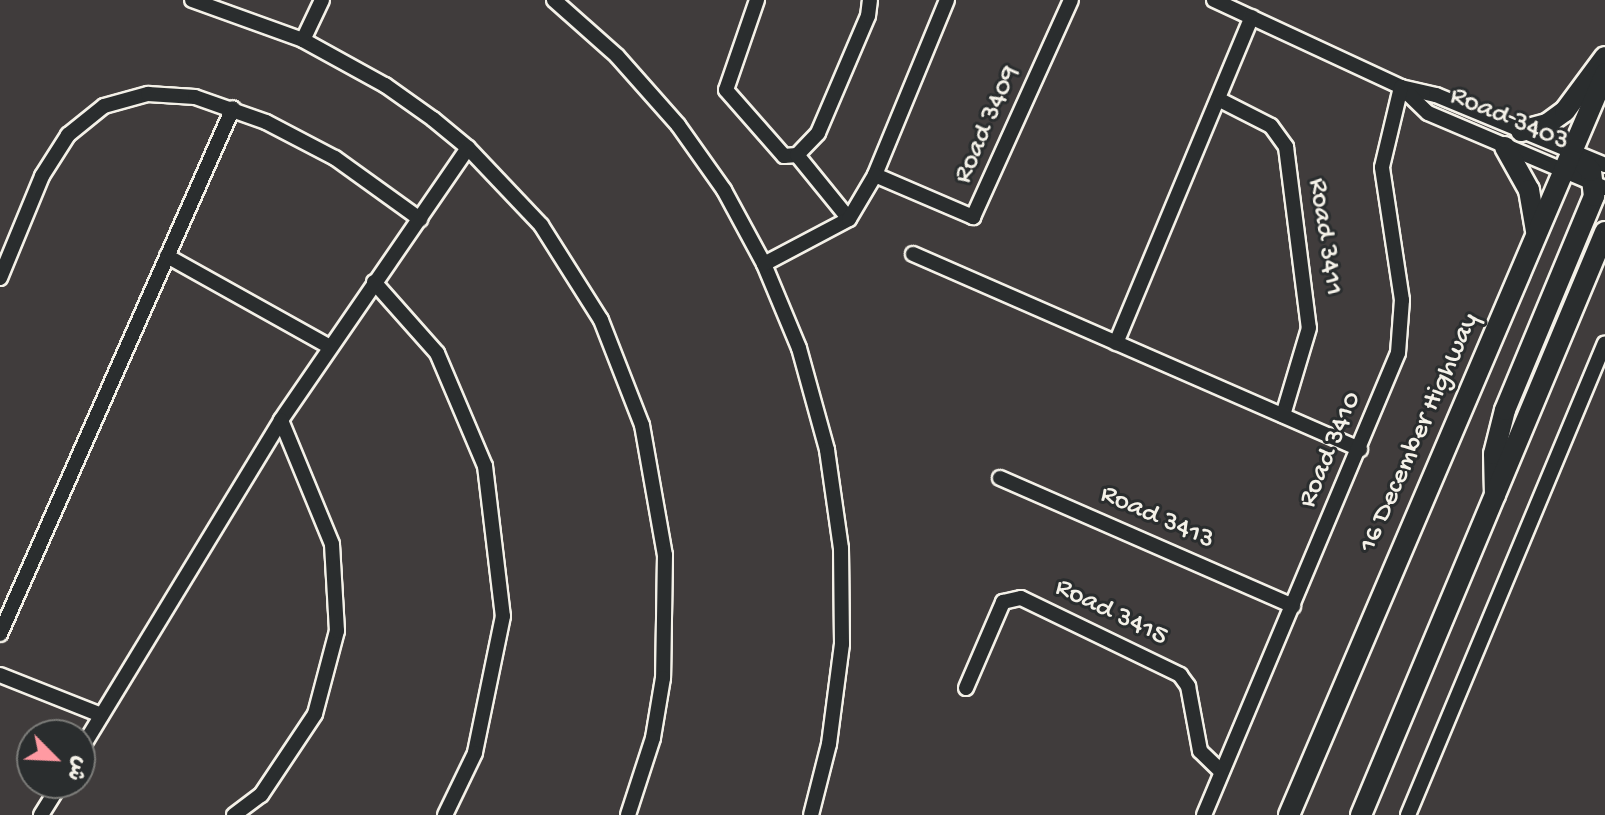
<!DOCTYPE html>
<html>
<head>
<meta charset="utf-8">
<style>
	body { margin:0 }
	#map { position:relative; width:1605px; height:815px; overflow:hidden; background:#403c3c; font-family:"Gochi Hand","Playpen Sans Arabic",sans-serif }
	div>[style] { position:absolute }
	.roads { filter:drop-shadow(2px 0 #f4f1e8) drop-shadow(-2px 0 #f4f1e8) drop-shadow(0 2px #f4f1e8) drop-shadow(0 -2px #f4f1e8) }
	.street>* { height:14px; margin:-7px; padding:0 7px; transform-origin:7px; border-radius:7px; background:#2a2d2e }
	.secondary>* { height:20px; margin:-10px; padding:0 10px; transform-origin:10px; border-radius:10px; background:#2a2d2e }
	span { translate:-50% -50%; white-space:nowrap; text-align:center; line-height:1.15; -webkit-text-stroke:6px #2a2d2e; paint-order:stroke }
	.street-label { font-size:28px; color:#f4f1e8 }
	.north { position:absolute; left:16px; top:719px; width:80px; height:80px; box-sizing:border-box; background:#2a2d2e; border:2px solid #7b7b78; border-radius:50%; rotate:114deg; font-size:22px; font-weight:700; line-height:32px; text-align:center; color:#f4f1e8 }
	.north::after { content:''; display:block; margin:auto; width:28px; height:36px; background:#ff9aa2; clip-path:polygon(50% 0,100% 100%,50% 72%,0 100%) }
</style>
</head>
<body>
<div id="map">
	<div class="roads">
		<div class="street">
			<div style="left:192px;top:0;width:118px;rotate:19.8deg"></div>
			<div style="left:303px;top:40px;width:94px;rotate:28.8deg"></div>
			<div style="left:385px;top:85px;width:59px;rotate:35.3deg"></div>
			<div style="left:433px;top:119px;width:45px;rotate:39.6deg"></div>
			<div style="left:468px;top:148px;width:106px;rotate:46.5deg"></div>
			<div style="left:541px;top:225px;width:112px;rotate:57.7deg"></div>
			<div style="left:601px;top:320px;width:113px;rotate:68.7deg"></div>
			<div style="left:642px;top:425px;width:132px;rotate:80deg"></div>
			<div style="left:665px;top:555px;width:123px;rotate:90.9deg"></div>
			<div style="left:663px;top:678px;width:61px;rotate:99.5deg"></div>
			<div style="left:653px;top:738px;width:81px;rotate:108deg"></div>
			<div style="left:554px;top:0;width:84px;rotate:41.6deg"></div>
			<div style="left:617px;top:56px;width:92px;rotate:48.5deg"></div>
			<div style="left:678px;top:125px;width:80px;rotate:54.7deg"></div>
			<div style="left:724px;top:190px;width:84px;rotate:61.6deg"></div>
			<div style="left:764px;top:264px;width:91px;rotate:67.4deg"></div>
			<div style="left:799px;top:348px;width:106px;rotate:74.6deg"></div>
			<div style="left:827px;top:450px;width:99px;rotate:81.9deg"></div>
			<div style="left:841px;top:548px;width:96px;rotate:89.4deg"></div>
			<div style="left:842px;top:644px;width:101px;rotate:97.4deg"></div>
			<div style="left:829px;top:744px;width:73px;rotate:104.2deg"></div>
			<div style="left:757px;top:0;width:95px;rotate:109deg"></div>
			<div style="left:726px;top:90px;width:88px;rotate:48.7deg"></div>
			<div style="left:784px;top:156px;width:13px;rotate:-4deg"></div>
			<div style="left:797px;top:155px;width:30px;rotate:-46deg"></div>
			<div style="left:818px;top:133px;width:127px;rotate:-66.9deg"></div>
			<div style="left:868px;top:16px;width:16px;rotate:-83deg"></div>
			<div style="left:947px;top:0;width:189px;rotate:112.4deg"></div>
			<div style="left:875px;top:175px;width:107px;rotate:23.2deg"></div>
			<div style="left:973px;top:217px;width:238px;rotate:-65.7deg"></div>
			<div style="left:1214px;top:0;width:206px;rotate:24.9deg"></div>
			<div style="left:1401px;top:87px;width:36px;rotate:13deg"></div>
			<div style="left:1436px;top:95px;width:183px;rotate:22.5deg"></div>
			<div style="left:303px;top:40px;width:44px;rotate:-64.6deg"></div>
			<div style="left:1401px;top:87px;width:37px;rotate:44deg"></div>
			<div style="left:1428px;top:113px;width:192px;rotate:23deg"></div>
			<div style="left:1218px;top:99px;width:59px;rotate:27deg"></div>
			<div style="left:1271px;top:126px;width:26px;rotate:54deg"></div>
			<div style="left:1286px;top:147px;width:182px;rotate:82.8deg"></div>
			<div style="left:1309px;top:328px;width:91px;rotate:106.6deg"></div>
			<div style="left:797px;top:155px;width:82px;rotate:50.9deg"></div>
			<div style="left:913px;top:254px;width:488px;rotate:23.6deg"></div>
			<div style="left:167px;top:256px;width:187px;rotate:29.2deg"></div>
			<div style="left:764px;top:264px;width:96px;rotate:-27.9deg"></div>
			<div style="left:849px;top:219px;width:51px;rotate:-59.4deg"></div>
			<div style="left:0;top:278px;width:110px;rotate:-67.6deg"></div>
			<div style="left:42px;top:176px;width:49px;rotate:-57.6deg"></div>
			<div style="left:68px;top:135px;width:46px;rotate:-38.9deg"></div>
			<div style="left:104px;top:106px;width:46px;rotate:-15.3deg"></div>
			<div style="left:148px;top:94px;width:47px;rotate:3.7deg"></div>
			<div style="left:195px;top:97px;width:75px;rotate:19.4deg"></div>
			<div style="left:266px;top:122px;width:78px;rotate:27.6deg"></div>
			<div style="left:335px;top:158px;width:105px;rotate:35.7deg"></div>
			<div style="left:374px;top:282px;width:95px;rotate:48.4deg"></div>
			<div style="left:437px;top:353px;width:123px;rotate:67deg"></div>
			<div style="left:485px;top:466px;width:151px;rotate:83.2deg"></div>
			<div style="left:503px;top:616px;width:140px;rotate:101.6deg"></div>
			<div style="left:475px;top:753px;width:69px;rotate:115.8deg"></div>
			<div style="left:1116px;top:343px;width:353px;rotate:-67.4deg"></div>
			<div style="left:1000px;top:478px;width:320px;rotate:23.6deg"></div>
			<div style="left:0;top:634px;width:575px;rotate:-66.11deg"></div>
			<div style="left:0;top:675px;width:109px;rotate:21.6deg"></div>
			<div style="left:966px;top:688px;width:94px;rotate:-66.7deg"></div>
			<div style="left:1003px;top:602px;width:18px;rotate:-13deg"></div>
			<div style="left:1021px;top:598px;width:177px;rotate:25.8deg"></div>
			<div style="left:1180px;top:675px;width:14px;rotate:54deg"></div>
			<div style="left:1188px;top:686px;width:66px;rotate:79.5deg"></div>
			<div style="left:1200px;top:751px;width:30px;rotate:44deg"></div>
			<div style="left:80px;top:751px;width:387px;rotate:-58.7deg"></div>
			<div style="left:281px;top:420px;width:330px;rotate:-55.5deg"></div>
			<div style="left:41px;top:815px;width:38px;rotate:-58deg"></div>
			<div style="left:234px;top:815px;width:34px;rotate:-37deg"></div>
			<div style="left:261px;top:795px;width:97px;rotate:-56.3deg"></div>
			<div style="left:315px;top:714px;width:86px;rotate:-75.2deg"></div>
			<div style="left:337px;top:631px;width:87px;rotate:-93.3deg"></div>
			<div style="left:332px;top:544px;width:134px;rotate:-112.4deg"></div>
			<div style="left:1204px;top:815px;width:501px;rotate:-67.22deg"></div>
			<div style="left:1398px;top:353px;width:53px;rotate:-85.7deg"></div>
			<div style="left:1402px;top:300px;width:134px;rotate:-98.6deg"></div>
			<div style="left:1382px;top:167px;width:82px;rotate:-76.6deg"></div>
			<div style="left:1408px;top:815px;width:511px;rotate:-67.35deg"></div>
		</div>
		<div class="secondary">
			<div style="left:1521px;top:131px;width:27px;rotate:-15deg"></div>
			<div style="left:1547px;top:124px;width:22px;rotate:-36deg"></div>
			<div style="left:1565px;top:111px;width:67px;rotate:-53.5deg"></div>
			<div style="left:1505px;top:147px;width:49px;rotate:60.8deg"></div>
			<div style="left:1529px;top:190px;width:42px;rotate:80.3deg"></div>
			<div style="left:1495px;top:495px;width:41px;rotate:-91.4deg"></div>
			<div style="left:1494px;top:454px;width:45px;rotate:-76deg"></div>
			<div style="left:1505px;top:410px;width:232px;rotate:-67.4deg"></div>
			<div style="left:1594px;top:196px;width:25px;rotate:-97deg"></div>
			<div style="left:1591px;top:171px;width:27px;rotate:-135deg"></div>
			<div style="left:1289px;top:815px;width:806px;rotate:-66.9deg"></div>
			<div style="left:1361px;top:815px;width:632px;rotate:-67.29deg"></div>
		</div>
	</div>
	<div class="street-label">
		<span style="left:1509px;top:120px;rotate:23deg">Road 3403</span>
		<span style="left:988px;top:125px;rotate:-66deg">Road 3409</span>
		<span style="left:1324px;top:237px;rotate:82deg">Road 3411</span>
		<span style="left:1420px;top:433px;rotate:-66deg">16 December Highway</span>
		<span style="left:1331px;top:450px;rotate:-67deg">Road 3410</span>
		<span style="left:1157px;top:518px;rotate:24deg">Road 3413</span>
		<span style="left:1111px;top:613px;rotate:26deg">Road 3415</span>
	</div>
	<div class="north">ش</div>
</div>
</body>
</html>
